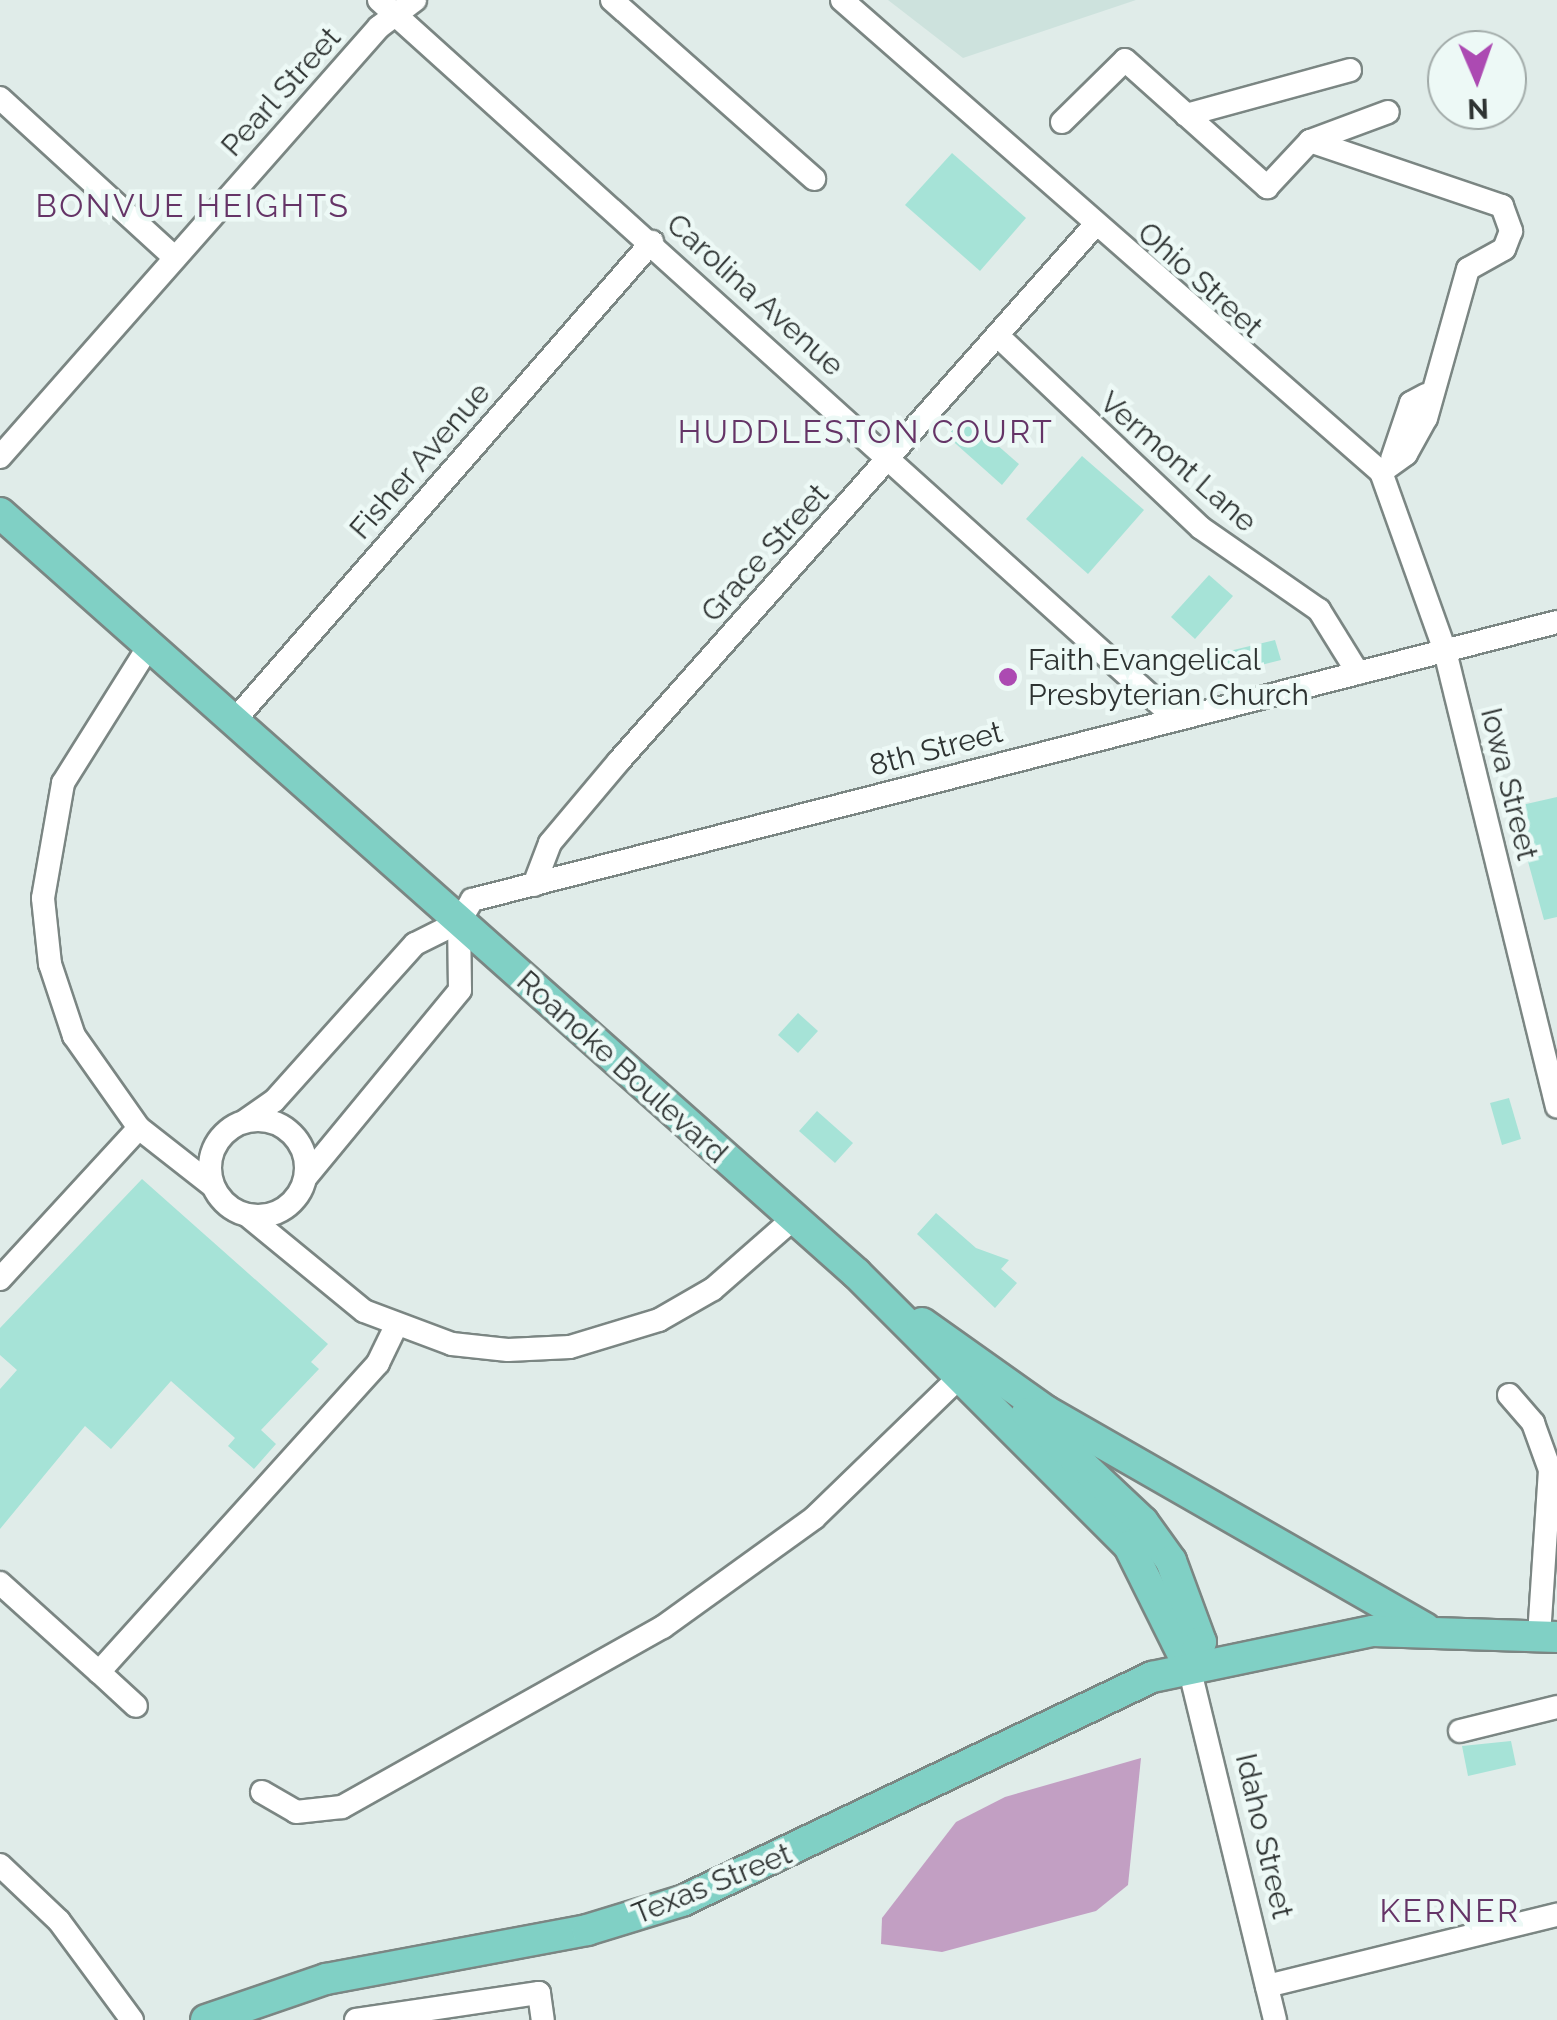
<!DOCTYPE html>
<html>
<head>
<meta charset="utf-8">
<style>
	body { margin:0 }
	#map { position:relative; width:1557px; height:2020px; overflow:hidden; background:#e0ece9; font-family:Raleway,sans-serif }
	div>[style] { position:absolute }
	.built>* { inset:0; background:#cde2dd }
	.water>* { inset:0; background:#c29fc3 }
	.building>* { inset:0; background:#a6e3d7 }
	.roads { filter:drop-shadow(2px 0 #7b8683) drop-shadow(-2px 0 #7b8683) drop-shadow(0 2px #7b8683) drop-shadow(0 -2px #7b8683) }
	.minor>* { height:22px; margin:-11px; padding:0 11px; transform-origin:11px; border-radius:11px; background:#fff }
	.minor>.ring { margin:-11px; padding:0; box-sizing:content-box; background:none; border:22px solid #fff; border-radius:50% }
	.major>* { height:30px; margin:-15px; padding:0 15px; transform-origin:15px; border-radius:15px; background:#80d0c5 }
	.dots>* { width:28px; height:28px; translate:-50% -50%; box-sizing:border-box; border:5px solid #edf9f6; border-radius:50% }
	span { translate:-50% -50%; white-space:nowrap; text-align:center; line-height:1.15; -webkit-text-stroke:9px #edf9f6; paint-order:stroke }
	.street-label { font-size:30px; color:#2e3332 }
	.poi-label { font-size:30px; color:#2e3332 }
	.left { translate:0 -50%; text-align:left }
	.neighbourhood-label { font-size:32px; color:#653467; letter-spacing:2.5px }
	.north { position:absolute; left:1427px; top:30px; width:100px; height:100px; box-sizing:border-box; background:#edf9f6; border:2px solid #a1aaa8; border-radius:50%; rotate:178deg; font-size:28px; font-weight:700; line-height:40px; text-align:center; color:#2e3332 }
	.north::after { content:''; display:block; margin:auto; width:35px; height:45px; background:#ac4ab2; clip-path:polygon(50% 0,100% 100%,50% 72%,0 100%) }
</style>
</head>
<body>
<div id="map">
	<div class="built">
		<div style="clip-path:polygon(888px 0,1136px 0,963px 58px)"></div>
	</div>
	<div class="water">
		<div style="clip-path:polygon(1141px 1758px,1128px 1885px,1096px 1911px,942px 1952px,881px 1944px,882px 1918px,956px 1822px,1005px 1797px)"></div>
	</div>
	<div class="building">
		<div style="clip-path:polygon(952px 153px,1026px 218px,980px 271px,905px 205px)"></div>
		<div style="clip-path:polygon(964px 416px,1019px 464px,1002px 485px,947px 436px)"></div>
		<div style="clip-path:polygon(1082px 456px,1144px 510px,1088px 574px,1026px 519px)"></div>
		<div style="clip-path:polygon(1209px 575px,1233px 596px,1195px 639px,1171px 617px)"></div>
		<div style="clip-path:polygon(1275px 640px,1281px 660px,1230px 673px,1225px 652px)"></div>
		<div style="clip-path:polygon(1557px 797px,1557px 917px,1544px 920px,1513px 807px)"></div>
		<div style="clip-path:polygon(798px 1013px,818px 1031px,798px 1053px,778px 1035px)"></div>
		<div style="clip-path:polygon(1509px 1098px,1521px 1139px,1502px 1145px,1490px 1103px)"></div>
		<div style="clip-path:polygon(817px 1111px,853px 1143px,835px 1163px,799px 1131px)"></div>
		<div style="clip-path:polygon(142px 1179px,328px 1344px,311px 1362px,319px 1369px,261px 1430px,276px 1444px,254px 1469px,228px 1446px,235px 1438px,171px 1381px,111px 1449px,85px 1426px,0 1529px,0 1389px,17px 1370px,0 1355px,0 1328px)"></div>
		<div style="clip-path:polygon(936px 1213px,976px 1248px,1009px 1260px,1001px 1269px,1017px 1283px,995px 1308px,917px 1234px)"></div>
		<div style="clip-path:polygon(1511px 1741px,1516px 1765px,1468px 1776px,1462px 1746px)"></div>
	</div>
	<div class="roads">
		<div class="minor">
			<div style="left:379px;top:0;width:1073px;rotate:42.05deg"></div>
			<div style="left:612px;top:0;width:270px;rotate:41.5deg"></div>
			<div style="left:842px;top:0;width:716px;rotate:41.21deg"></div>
			<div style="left:1381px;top:472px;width:190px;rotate:70.3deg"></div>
			<div style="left:1445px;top:651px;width:469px;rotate:76.2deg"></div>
			<div style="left:0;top:98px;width:237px;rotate:42.4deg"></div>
			<div style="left:1186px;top:115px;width:170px;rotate:-15.3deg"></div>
			<div style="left:1062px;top:122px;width:88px;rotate:-44.5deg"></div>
			<div style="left:1125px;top:60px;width:191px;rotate:41.8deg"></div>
			<div style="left:1267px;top:187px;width:63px;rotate:-46.9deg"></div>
			<div style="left:1310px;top:141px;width:203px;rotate:18.7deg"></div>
			<div style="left:1502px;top:206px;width:27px;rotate:70deg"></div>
			<div style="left:1511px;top:231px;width:19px;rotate:111deg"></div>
			<div style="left:1504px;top:249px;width:41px;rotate:150.9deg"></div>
			<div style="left:1468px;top:269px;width:155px;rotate:105.7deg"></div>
			<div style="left:1426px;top:418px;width:41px;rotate:119.1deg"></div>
			<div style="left:1406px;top:454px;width:31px;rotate:144deg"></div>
			<div style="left:1310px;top:141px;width:83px;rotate:-20.4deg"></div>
			<div style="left:998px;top:336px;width:279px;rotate:43.4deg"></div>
			<div style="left:1201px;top:528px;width:144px;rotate:34.8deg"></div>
			<div style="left:1319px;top:610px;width:74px;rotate:58.2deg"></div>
			<div style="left:0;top:457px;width:573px;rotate:-48.61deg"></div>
			<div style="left:379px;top:27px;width:45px;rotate:-36.9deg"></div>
			<div style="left:1392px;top:459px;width:59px;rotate:-71.3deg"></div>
			<div style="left:1411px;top:403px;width:17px;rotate:-28deg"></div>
			<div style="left:234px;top:721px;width:636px;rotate:-48.89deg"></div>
			<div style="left:534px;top:885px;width:45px;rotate:-69.1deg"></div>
			<div style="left:550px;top:843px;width:107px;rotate:-49.9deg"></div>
			<div style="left:619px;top:761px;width:717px;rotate:-48.39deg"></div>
			<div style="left:459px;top:922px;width:26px;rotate:-59deg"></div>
			<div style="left:472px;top:900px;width:1120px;rotate:-14.37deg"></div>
			<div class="ring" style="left:210px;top:1120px;width:74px;height:74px"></div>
			<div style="left:245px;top:1121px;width:35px;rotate:-35deg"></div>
			<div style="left:274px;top:1101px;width:211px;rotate:-48.1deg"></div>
			<div style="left:415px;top:944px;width:49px;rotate:-26.6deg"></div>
			<div style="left:139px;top:1128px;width:113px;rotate:-125.2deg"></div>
			<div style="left:74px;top:1036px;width:76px;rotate:-108.4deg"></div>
			<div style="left:50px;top:964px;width:66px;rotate:-96.1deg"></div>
			<div style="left:43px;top:898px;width:117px;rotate:-80.1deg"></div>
			<div style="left:63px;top:783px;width:162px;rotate:-57.9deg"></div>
			<div style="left:306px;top:1177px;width:242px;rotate:-50.5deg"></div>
			<div style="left:460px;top:990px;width:68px;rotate:-90.8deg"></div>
			<div style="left:247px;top:1215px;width:151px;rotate:39.4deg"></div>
			<div style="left:364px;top:1311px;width:94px;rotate:20.6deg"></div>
			<div style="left:452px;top:1344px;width:56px;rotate:6.1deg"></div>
			<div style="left:508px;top:1350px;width:62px;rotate:-2.8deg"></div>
			<div style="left:570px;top:1347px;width:93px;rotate:-16.9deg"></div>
			<div style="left:659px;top:1320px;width:62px;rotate:-29.9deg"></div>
			<div style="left:713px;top:1289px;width:108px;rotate:-41.2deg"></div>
			<div style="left:0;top:1279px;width:205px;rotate:-47.4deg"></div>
			<div style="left:139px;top:1128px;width:94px;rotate:38.1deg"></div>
			<div style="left:1509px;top:1395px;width:37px;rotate:49deg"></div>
			<div style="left:1533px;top:1423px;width:50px;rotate:70.1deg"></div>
			<div style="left:1550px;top:1470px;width:165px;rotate:93.8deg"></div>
			<div style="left:0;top:1583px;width:133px;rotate:42deg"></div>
			<div style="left:99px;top:1672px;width:416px;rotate:-47.9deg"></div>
			<div style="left:378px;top:1363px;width:41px;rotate:-64.1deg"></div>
			<div style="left:1189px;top:1667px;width:363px;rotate:76.3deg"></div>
			<div style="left:99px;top:1672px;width:50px;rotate:42.6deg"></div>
			<div style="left:1460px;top:1731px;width:100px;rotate:-13.9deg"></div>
			<div style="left:262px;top:1792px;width:39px;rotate:30deg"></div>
			<div style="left:296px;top:1812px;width:46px;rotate:-6.2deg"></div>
			<div style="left:342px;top:1807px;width:368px;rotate:-29.3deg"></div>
			<div style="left:663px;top:1627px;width:186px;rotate:-35.8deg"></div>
			<div style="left:814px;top:1518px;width:219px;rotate:-44.1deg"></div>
			<div style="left:0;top:1865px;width:81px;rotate:43.5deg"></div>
			<div style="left:59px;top:1921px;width:123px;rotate:53.6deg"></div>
			<div style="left:1267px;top:1986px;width:299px;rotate:-13.8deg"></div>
			<div style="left:356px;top:2020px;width:185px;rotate:-8.4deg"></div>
			<div style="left:539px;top:1993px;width:27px;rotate:82deg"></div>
		</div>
		<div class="major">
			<div style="left:0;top:513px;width:1145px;rotate:41.6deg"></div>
			<div style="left:856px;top:1273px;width:386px;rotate:45deg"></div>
			<div style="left:1129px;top:1546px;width:135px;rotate:63.6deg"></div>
			<div style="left:922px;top:1323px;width:152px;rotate:35.4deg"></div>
			<div style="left:1046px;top:1411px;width:437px;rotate:29.8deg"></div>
			<div style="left:1027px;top:1413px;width:159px;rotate:43.2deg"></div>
			<div style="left:1143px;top:1522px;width:48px;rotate:54.3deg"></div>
			<div style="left:1171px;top:1561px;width:86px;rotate:69.7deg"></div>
			<div style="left:1201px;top:1642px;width:28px;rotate:116deg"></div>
			<div style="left:206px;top:2020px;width:127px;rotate:-18.9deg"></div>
			<div style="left:326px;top:1979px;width:266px;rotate:-10.6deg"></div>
			<div style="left:587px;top:1930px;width:99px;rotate:-17deg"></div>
			<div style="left:682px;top:1901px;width:521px;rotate:-25.48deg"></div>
			<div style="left:1152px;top:1677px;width:226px;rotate:-11.8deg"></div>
			<div style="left:1373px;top:1631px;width:184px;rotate:1.9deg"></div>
		</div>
	</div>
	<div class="dots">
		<div style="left:1008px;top:677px;background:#ac4ab2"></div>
	</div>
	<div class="street-label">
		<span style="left:281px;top:92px;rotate:-48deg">Pearl Street</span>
		<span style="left:1200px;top:280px;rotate:42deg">Ohio Street</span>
		<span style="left:755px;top:295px;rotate:42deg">Carolina Avenue</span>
		<span style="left:420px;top:461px;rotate:-49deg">Fisher Avenue</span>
		<span style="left:1178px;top:462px;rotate:41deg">Vermont Lane</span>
		<span style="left:765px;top:553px;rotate:-48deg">Grace Street</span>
		<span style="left:936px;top:749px;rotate:-15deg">8th Street</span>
		<span style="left:1509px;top:784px;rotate:76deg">Iowa Street</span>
		<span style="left:622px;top:1067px;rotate:42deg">Roanoke Boulevard</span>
		<span style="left:1264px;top:1836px;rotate:77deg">Idaho Street</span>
		<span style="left:712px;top:1884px;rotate:-22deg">Texas Street</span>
	</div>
	<div class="poi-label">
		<span class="left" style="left:1028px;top:677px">Faith Evangelical<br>Presbyterian Church</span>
	</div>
	<div class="neighbourhood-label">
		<span style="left:193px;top:206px">BONVUE HEIGHTS</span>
		<span style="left:866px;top:432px">HUDDLESTON COURT</span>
		<span style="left:1450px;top:1911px">KERNER</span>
	</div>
	<div class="north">N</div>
</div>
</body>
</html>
